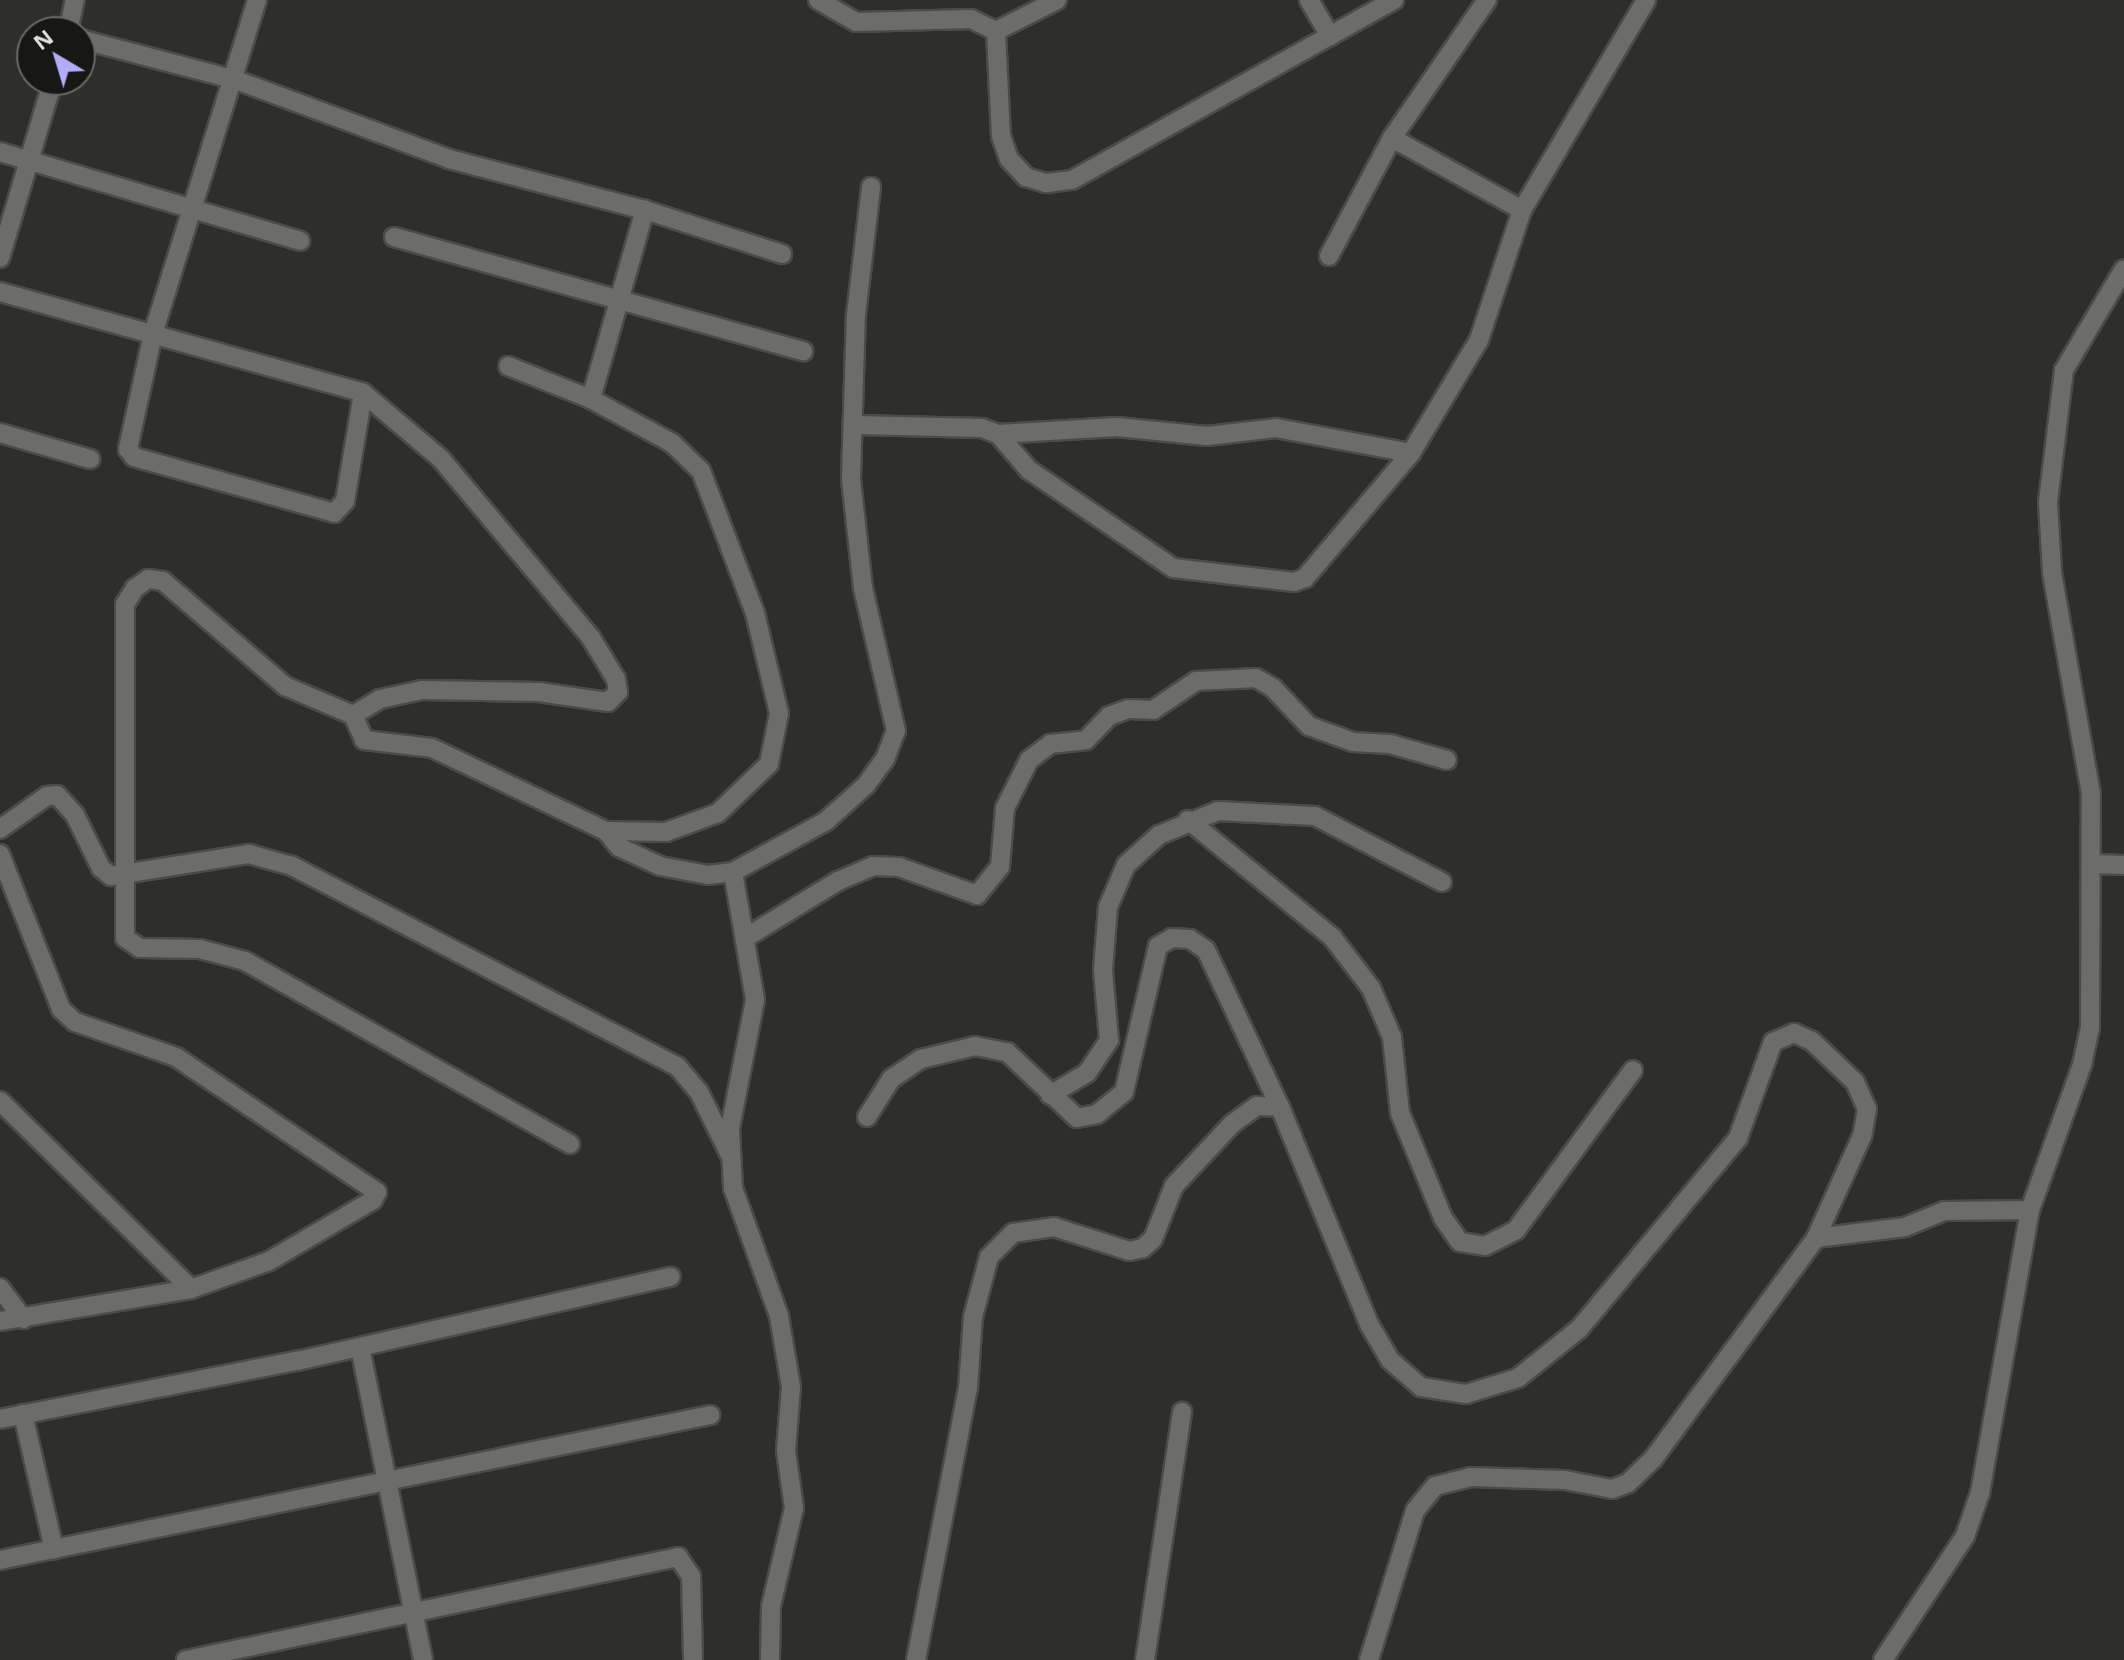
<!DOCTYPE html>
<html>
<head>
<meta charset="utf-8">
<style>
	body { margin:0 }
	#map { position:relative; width:2124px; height:1660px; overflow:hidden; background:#2e2f2b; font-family:"Open Sans",sans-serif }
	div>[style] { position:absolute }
	.roads { filter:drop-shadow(2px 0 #4b4b48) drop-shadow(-2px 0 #4b4b48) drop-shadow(0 2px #4b4b48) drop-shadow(0 -2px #4b4b48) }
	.street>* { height:18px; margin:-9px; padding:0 9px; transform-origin:9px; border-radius:9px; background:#6c6d69 }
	span { translate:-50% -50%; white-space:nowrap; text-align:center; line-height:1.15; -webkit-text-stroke:7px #171715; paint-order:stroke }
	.north { position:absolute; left:16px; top:16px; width:80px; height:80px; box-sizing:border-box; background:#171715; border:2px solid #676765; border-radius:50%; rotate:322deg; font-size:22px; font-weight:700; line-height:32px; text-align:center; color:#dfe0dd }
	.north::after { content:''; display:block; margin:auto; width:28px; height:36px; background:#b1adfa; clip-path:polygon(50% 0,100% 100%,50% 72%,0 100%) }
</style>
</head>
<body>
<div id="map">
	<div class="roads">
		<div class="street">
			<div style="left:257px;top:0;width:350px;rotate:107.3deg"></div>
			<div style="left:153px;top:334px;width:118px;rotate:102.3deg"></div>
			<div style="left:128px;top:449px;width:10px;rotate:53deg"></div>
			<div style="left:134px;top:457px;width:208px;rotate:15.6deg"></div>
			<div style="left:334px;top:513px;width:16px;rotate:-47deg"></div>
			<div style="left:345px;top:501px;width:109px;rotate:-80.5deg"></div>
			<div style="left:818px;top:0;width:44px;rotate:30.1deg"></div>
			<div style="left:856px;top:22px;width:115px;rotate:-1.5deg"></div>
			<div style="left:971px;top:19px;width:28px;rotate:26deg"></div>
			<div style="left:996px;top:31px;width:105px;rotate:87.3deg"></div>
			<div style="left:1001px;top:136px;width:24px;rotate:71deg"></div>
			<div style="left:1009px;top:159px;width:25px;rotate:47deg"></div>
			<div style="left:1026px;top:177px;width:21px;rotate:17deg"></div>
			<div style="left:1046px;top:183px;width:26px;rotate:-7deg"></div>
			<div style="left:1072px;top:180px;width:369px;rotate:-29.2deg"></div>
			<div style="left:1309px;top:0;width:42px;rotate:59.7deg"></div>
			<div style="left:996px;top:31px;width:68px;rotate:-26.9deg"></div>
			<div style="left:68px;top:32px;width:33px;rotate:-78deg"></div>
			<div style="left:80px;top:39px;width:161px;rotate:14.7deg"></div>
			<div style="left:236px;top:80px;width:227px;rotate:20.3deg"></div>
			<div style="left:449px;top:159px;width:203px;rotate:14.6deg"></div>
			<div style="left:645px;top:210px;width:144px;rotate:17.8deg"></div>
			<div style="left:1392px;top:138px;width:149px;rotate:29deg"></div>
			<div style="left:0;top:152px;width:313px;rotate:16.5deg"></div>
			<div style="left:394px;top:237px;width:425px;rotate:15.6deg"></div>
			<div style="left:1329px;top:256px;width:134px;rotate:-61.9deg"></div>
			<div style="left:1392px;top:138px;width:168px;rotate:-55.5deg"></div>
			<div style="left:0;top:258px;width:186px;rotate:-73.4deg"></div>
			<div style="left:0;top:292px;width:377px;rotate:15.5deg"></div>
			<div style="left:363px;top:393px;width:102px;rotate:40.2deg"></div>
			<div style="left:441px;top:459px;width:234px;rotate:50deg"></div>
			<div style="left:591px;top:638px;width:48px;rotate:58.6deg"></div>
			<div style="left:616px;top:679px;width:13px;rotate:81deg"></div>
			<div style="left:618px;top:692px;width:14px;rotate:135deg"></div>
			<div style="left:608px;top:702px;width:70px;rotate:-171.8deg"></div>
			<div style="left:539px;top:692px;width:117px;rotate:-179deg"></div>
			<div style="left:422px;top:690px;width:43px;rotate:167.9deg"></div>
			<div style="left:380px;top:699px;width:31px;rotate:149deg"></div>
			<div style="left:353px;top:715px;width:27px;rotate:66deg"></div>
			<div style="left:364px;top:740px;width:68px;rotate:6.7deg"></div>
			<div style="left:432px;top:748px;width:193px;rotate:25.5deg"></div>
			<div style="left:606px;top:831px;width:60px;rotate:1deg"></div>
			<div style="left:666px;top:832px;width:55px;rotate:-20.1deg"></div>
			<div style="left:718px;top:813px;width:71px;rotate:-43.9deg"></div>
			<div style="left:769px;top:764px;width:52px;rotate:-78.9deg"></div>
			<div style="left:779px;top:713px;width:103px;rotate:-103.5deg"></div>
			<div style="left:755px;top:613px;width:152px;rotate:-110.8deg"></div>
			<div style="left:701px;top:471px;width:40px;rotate:-136deg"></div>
			<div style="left:672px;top:443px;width:92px;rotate:-151.5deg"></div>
			<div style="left:591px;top:399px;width:89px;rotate:-158.3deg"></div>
			<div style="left:591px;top:399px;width:197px;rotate:-74.1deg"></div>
			<div style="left:856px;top:425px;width:126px;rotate:1.4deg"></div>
			<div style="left:982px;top:428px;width:17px;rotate:21deg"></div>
			<div style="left:998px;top:434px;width:48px;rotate:49.3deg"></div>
			<div style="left:1029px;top:470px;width:174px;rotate:34.2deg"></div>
			<div style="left:1173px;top:568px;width:122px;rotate:6.6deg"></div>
			<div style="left:1294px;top:582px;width:12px;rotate:-20deg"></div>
			<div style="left:1305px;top:578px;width:164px;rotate:-49.7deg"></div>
			<div style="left:1411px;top:453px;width:132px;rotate:-59deg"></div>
			<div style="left:1479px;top:340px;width:137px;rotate:-71.7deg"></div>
			<div style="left:1522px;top:210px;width:244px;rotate:-59.4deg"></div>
			<div style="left:0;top:433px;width:94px;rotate:16.1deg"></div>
			<div style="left:998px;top:434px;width:119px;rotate:-3.4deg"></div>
			<div style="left:1117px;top:427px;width:90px;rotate:5.7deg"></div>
			<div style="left:1207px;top:436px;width:69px;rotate:-6.6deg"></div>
			<div style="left:1276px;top:428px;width:137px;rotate:10.5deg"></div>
			<div style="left:353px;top:715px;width:74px;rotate:-156.9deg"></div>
			<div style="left:285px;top:686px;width:161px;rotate:-139.3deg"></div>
			<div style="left:163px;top:581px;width:15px;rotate:-172deg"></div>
			<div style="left:148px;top:579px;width:16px;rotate:145deg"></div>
			<div style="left:135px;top:588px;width:19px;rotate:122deg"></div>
			<div style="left:125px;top:604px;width:334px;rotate:90deg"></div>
			<div style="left:125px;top:938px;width:18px;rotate:34deg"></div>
			<div style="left:140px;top:948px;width:60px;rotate:1deg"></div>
			<div style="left:200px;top:949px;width:47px;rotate:14.9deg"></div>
			<div style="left:245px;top:961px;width:373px;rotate:29.4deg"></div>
			<div style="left:1188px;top:820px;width:186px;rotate:39.1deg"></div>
			<div style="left:1332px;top:937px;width:64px;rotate:52.6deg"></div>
			<div style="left:1371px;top:988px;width:53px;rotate:66.8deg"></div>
			<div style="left:1392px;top:1037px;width:76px;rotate:84deg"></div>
			<div style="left:1400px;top:1113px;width:113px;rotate:67.7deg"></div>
			<div style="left:1443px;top:1218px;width:29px;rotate:55deg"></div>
			<div style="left:1460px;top:1242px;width:25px;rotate:9deg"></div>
			<div style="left:1485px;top:1246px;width:35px;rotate:-27deg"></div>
			<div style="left:1516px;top:1230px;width:198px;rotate:-53.8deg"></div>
			<div style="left:0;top:829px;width:57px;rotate:-35.1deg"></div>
			<div style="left:47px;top:796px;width:10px;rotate:-6deg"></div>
			<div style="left:57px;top:795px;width:27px;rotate:48deg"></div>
			<div style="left:75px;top:815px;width:59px;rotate:63.9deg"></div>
			<div style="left:101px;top:868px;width:13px;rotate:39deg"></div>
			<div style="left:111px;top:876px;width:140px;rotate:-9.1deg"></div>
			<div style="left:249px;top:854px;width:45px;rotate:15.6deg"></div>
			<div style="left:292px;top:866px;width:434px;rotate:27.5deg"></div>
			<div style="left:677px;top:1066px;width:34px;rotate:50deg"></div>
			<div style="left:699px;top:1092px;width:72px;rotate:63.8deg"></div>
			<div style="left:606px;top:831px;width:21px;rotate:51deg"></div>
			<div style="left:619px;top:847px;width:45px;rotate:24.9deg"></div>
			<div style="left:660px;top:866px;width:49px;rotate:10.6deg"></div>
			<div style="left:708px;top:875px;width:25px;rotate:-7deg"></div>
			<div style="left:733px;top:872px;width:106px;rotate:-28.7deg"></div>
			<div style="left:826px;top:821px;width:54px;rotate:-42deg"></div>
			<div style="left:866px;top:785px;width:32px;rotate:-54deg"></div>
			<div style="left:885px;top:759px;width:30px;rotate:-69deg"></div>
			<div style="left:896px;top:731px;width:147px;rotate:-103deg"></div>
			<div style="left:863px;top:588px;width:110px;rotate:-96.3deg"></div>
			<div style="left:851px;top:479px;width:164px;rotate:-88.3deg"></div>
			<div style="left:856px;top:315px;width:129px;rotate:-83.3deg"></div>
			<div style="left:0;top:854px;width:167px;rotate:68.5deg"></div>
			<div style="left:61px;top:1009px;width:19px;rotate:43deg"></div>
			<div style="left:75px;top:1022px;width:107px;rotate:19.1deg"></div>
			<div style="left:176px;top:1057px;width:242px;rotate:33.9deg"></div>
			<div style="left:377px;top:1192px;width:9px;rotate:117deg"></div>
			<div style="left:373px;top:1200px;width:121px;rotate:149.6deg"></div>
			<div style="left:269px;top:1261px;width:83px;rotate:160.3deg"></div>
			<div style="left:191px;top:1289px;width:194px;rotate:170.5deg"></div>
			<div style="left:2094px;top:864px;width:30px;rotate:2deg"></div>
			<div style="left:733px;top:872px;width:130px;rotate:80.2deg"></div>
			<div style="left:755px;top:1000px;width:131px;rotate:101deg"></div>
			<div style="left:730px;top:1129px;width:59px;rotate:87.1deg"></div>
			<div style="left:733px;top:1188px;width:136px;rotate:70.2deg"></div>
			<div style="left:779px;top:1316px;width:72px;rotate:80.4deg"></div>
			<div style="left:791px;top:1387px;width:64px;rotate:94.5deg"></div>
			<div style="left:786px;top:1451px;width:58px;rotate:82deg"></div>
			<div style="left:794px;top:1508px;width:101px;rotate:103.2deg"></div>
			<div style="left:771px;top:1606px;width:54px;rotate:91.1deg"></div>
			<div style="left:745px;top:938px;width:109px;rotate:-31.5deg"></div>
			<div style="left:838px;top:881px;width:38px;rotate:-23deg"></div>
			<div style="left:873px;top:866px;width:26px;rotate:2deg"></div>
			<div style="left:899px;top:867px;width:83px;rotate:19.7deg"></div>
			<div style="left:977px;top:895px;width:36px;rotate:-51deg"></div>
			<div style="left:1000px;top:867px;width:59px;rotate:-85.2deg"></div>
			<div style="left:1005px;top:808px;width:54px;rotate:-63.4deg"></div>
			<div style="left:1029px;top:760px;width:26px;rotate:-37deg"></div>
			<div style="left:1050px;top:744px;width:36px;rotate:-6deg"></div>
			<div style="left:1086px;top:740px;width:33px;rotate:-46deg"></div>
			<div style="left:1109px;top:716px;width:20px;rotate:-20deg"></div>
			<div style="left:1128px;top:709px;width:25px;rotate:2deg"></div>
			<div style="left:1153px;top:710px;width:52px;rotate:-34deg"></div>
			<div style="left:1196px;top:681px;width:60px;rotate:-2.9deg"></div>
			<div style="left:1256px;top:678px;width:20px;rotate:30deg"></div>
			<div style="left:1273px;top:688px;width:52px;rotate:46.5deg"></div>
			<div style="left:1309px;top:726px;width:47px;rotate:20deg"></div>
			<div style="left:1353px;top:742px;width:37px;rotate:3deg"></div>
			<div style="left:1390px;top:744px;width:59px;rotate:15.7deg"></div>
			<div style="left:1050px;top:1095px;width:43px;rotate:-30.7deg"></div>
			<div style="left:1087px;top:1073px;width:40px;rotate:-56deg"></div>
			<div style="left:1109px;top:1040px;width:70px;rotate:-94.9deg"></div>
			<div style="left:1103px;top:970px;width:63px;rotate:-85.5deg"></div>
			<div style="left:1108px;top:907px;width:46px;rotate:-66.8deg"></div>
			<div style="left:1126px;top:865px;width:45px;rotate:-42.3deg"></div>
			<div style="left:1159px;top:835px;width:64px;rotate:-22.1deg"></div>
			<div style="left:1218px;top:811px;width:97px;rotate:3deg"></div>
			<div style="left:1315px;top:816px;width:143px;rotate:27.5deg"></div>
			<div style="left:0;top:1101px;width:268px;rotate:44.5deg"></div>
			<div style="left:867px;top:1117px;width:45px;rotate:-57.7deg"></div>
			<div style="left:891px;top:1079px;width:36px;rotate:-34deg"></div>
			<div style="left:921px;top:1059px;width:56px;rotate:-13.5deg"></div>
			<div style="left:975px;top:1046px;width:33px;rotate:11deg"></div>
			<div style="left:1007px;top:1052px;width:96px;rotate:43.3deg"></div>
			<div style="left:1077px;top:1118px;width:20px;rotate:-11deg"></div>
			<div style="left:1097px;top:1114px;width:35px;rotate:-39deg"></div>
			<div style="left:1124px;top:1092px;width:150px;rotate:-76.9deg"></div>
			<div style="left:1158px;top:946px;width:16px;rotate:-30deg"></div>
			<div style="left:1172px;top:938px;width:18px;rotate:3deg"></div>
			<div style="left:1190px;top:939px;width:19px;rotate:35deg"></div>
			<div style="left:1206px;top:950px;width:174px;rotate:64.8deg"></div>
			<div style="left:1280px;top:1107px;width:235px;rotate:67.7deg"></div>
			<div style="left:1369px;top:1324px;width:42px;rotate:59.7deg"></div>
			<div style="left:1390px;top:1360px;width:41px;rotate:41.1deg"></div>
			<div style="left:1421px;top:1387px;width:46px;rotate:8.8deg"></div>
			<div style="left:1466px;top:1394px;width:54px;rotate:-17.1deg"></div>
			<div style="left:1518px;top:1378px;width:78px;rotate:-38.8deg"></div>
			<div style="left:1579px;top:1329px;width:249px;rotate:-50.2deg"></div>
			<div style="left:1738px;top:1138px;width:102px;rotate:-70deg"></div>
			<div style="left:1773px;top:1042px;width:23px;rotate:-23deg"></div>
			<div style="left:1794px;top:1033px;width:20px;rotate:24deg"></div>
			<div style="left:1812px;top:1041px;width:59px;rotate:43.6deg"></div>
			<div style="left:1855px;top:1082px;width:30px;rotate:66deg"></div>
			<div style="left:1867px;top:1109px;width:27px;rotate:100deg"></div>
			<div style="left:1862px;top:1136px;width:112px;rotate:114.3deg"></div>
			<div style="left:1816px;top:1238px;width:275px;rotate:126.4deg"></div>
			<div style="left:1653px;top:1459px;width:35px;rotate:136deg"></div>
			<div style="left:1628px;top:1483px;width:17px;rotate:159deg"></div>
			<div style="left:1612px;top:1489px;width:48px;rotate:-169.2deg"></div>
			<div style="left:1565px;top:1480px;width:94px;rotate:-178.2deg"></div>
			<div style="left:1471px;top:1477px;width:37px;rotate:166deg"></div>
			<div style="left:1435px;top:1486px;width:32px;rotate:129deg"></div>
			<div style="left:1415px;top:1511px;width:156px;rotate:107.2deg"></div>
			<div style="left:1816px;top:1238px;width:90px;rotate:-7deg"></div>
			<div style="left:1905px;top:1227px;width:42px;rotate:-22.3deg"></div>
			<div style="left:1944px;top:1211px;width:86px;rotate:-0.7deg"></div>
			<div style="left:0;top:1288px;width:39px;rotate:53deg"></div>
			<div style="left:360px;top:1347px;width:319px;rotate:78.6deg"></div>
			<div style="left:23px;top:1414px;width:139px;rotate:77.1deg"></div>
			<div style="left:0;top:1419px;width:303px;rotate:-11.1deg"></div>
			<div style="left:297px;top:1361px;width:383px;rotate:-12.7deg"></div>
			<div style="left:0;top:1560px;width:725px;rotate:-11.54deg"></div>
			<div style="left:186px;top:1660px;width:503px;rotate:-11.82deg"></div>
			<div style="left:678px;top:1557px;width:23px;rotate:56deg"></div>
			<div style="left:691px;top:1576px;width:84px;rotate:88.6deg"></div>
			<div style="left:916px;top:1660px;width:277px;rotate:-79.2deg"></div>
			<div style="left:968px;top:1388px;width:71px;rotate:-86deg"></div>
			<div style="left:973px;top:1317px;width:62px;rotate:-75.1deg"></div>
			<div style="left:989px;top:1257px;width:34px;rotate:-45deg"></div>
			<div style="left:1013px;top:1233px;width:41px;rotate:-8.3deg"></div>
			<div style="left:1054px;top:1227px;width:79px;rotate:17.7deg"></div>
			<div style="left:1129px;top:1251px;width:14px;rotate:-12deg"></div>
			<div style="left:1143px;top:1248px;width:13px;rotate:-42deg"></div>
			<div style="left:1153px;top:1239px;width:57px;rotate:-68.4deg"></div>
			<div style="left:1174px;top:1186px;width:85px;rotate:-46.9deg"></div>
			<div style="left:1232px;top:1124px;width:31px;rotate:-36deg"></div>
			<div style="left:1257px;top:1106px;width:23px;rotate:2deg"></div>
			<div style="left:1145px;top:1660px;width:251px;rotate:-81.5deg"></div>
			<div style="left:1883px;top:1660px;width:149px;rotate:-56.5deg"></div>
			<div style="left:1965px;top:1536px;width:46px;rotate:-70.8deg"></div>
			<div style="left:1980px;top:1493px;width:287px;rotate:-80deg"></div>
			<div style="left:2030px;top:1210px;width:154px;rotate:-70.3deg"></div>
			<div style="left:2082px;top:1065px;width:38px;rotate:-78deg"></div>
			<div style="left:2090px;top:1028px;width:234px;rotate:-89.8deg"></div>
			<div style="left:2091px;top:794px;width:225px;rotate:-100deg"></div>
			<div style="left:2052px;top:572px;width:70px;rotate:-93.3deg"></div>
			<div style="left:2048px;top:502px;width:133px;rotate:-83.1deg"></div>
			<div style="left:2064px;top:370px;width:117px;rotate:-59.3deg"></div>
		</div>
	</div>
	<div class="north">N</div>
</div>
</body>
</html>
